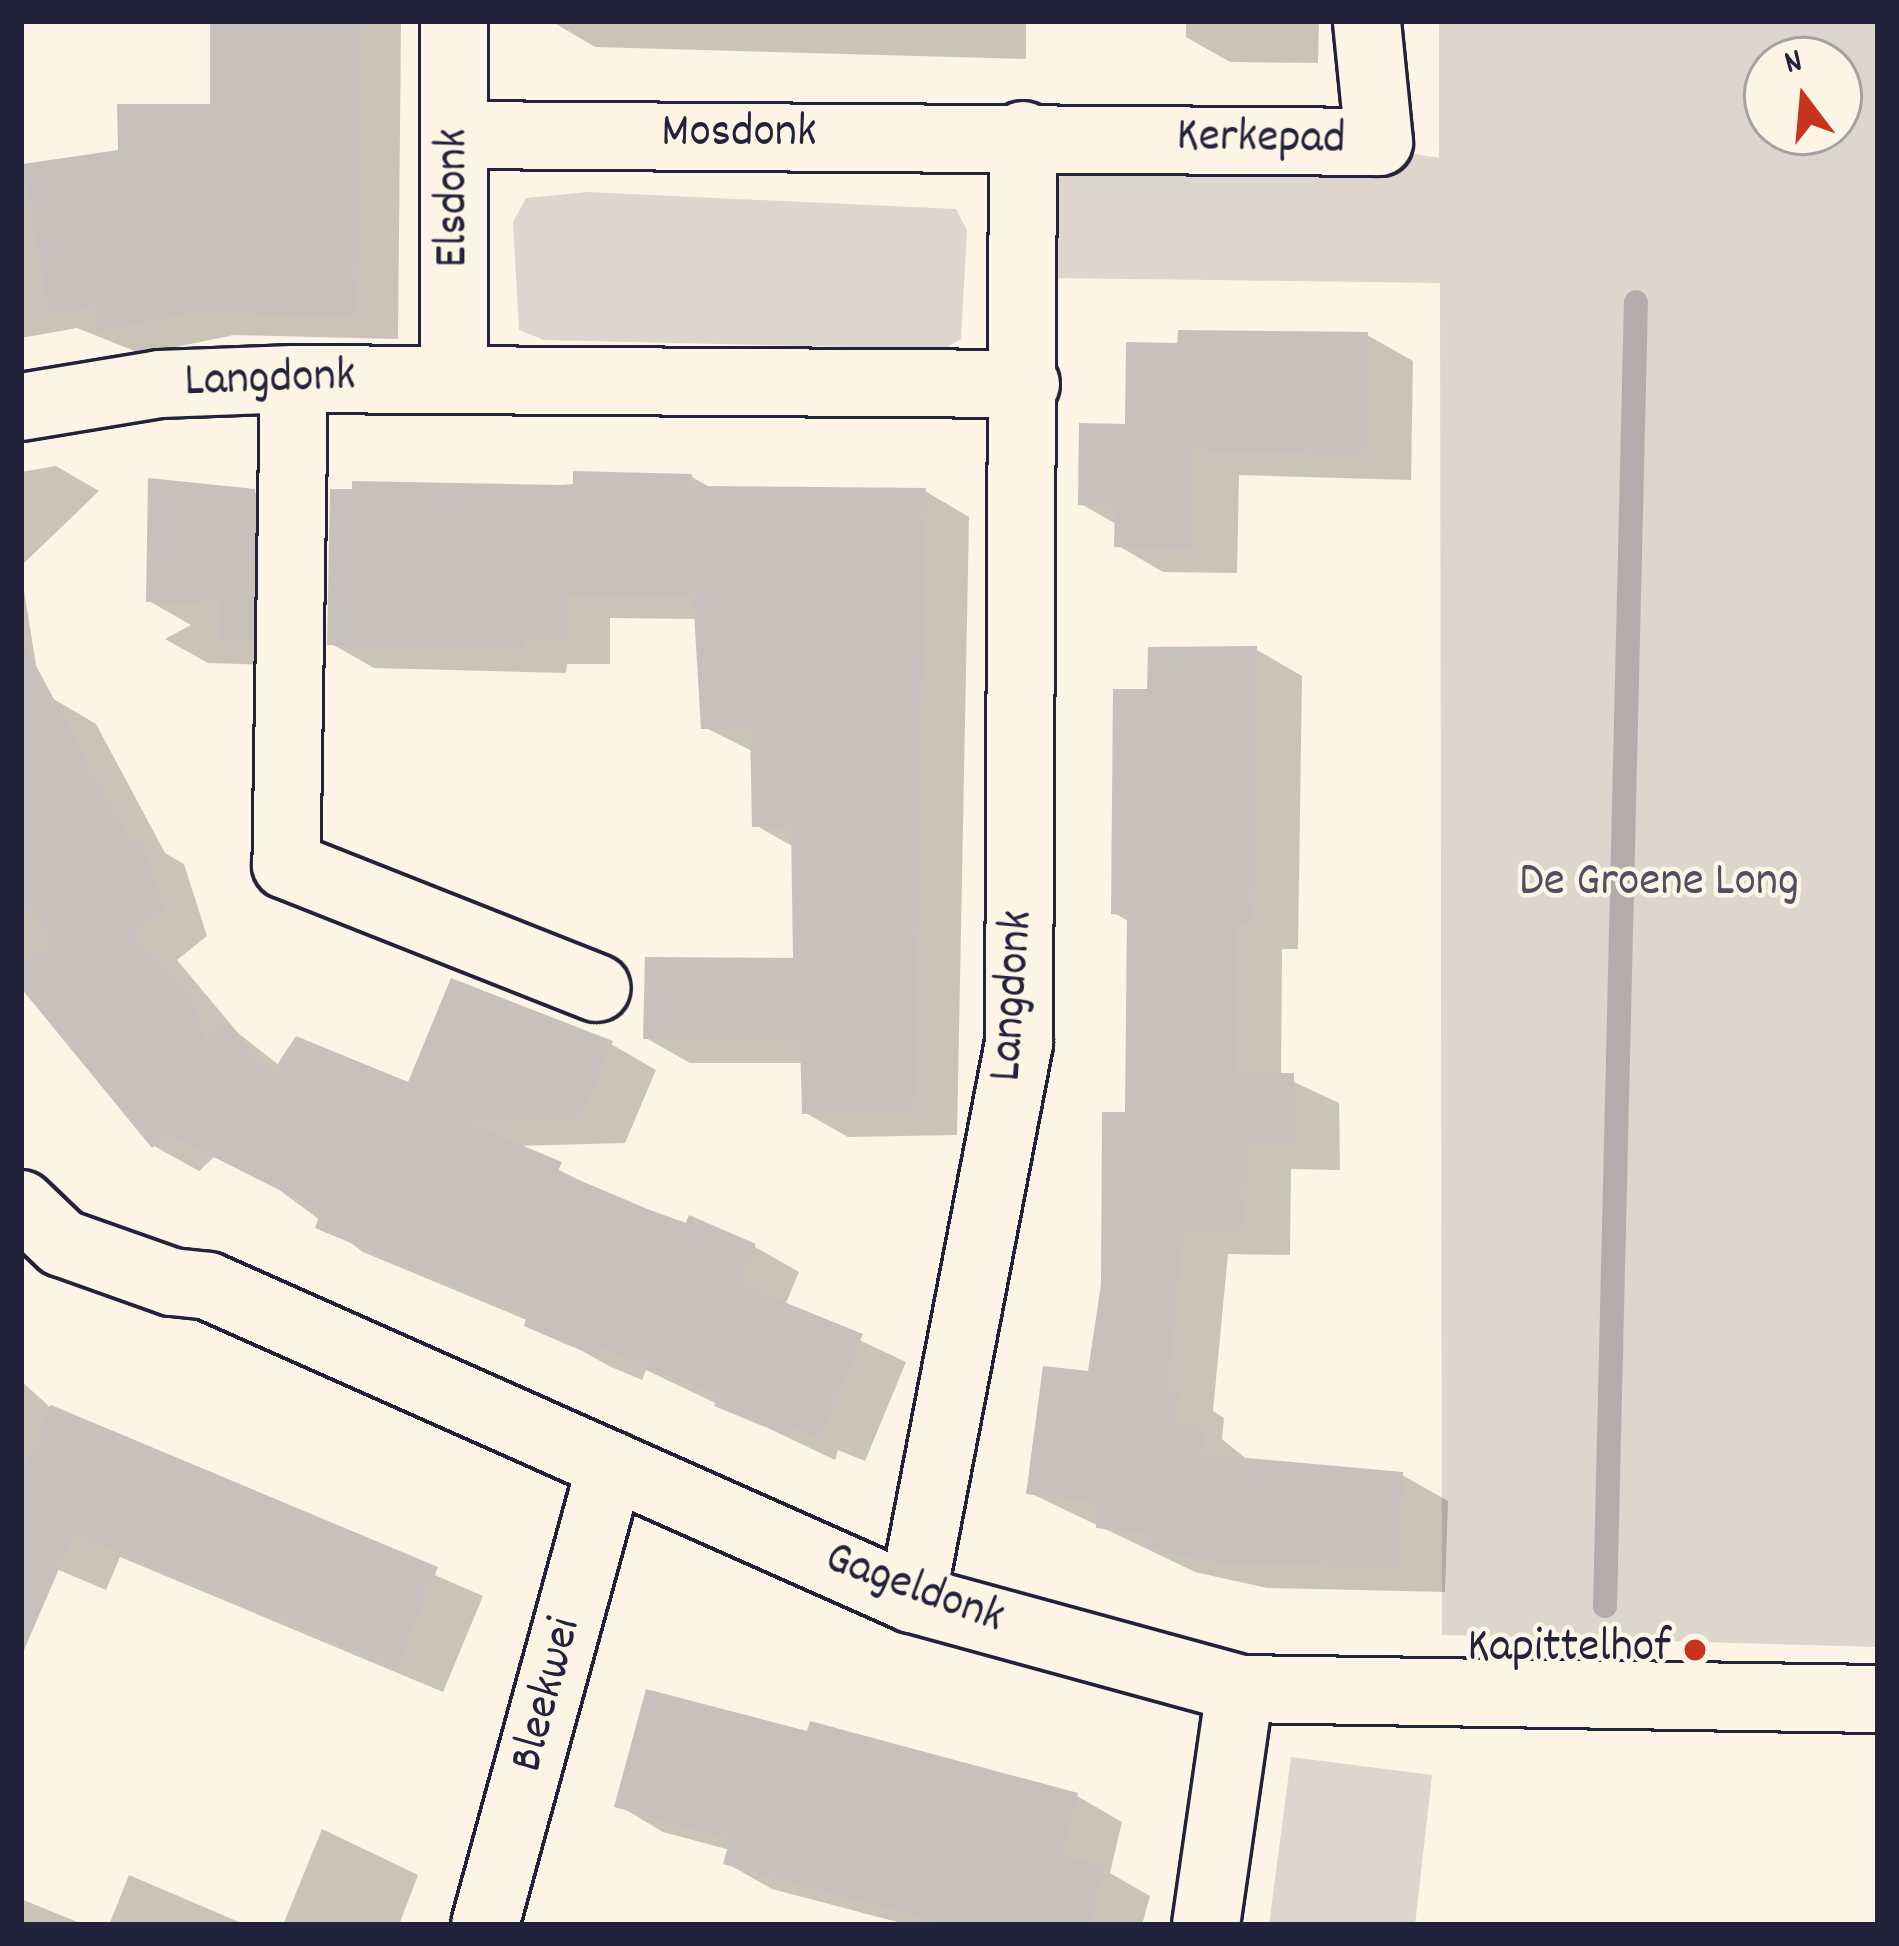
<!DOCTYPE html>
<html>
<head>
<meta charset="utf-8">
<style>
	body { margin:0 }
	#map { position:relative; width:1899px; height:1946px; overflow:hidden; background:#fcf5e5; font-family:Dekko,sans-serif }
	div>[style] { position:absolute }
	.green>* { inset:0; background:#dcd6cc }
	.shadow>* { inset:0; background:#0003 }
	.stream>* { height:24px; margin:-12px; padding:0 12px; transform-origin:12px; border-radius:12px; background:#b2adab }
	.building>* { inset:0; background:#c6c1bb }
	.roads { filter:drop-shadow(3px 0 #22223b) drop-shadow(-3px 0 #22223b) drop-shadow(0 3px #22223b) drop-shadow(0 -3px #22223b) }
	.minor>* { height:66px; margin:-33px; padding:0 33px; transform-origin:33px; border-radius:33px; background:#fcf5e5 }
	.dots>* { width:33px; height:33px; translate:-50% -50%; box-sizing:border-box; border:6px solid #fcf5e5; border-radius:50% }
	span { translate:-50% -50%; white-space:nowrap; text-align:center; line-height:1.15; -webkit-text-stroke:9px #fcf5e5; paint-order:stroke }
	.street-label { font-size:48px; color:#22223b }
	.park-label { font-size:48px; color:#504f5f }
	.poi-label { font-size:48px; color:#22223b }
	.right { translate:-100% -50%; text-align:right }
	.frame { position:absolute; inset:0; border:24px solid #22223b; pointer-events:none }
	.north { position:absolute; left:1743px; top:36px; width:120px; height:120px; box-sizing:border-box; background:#fcf5e5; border:3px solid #a5a1a1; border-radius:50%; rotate:344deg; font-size:33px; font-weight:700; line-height:48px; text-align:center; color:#22223b }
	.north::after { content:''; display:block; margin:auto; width:42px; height:54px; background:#c8321e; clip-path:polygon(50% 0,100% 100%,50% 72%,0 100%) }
</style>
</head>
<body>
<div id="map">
	<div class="green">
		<div style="clip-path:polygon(evenodd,1439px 21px,1878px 21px,1878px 1647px,1442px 1635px,1440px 283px,1050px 278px,1049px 200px,1061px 175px,1080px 166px,1397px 167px,1415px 154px,1439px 158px,1439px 21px,1767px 60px,1839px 60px,1839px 132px,1767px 132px,1767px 60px)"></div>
		<div style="clip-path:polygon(588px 192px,956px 209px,967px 230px,961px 339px,944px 349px,544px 340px,519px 330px,513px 222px,526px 198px)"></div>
		<div style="clip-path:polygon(1291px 1757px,1432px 1775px,1415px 1925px,1269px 1925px)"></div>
	</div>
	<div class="shadow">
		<div style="clip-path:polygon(213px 21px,401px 21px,398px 339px,234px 335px,142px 354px,77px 328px,21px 338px,21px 168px,121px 153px,213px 107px)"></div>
		<div style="clip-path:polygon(551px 21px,1026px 21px,1026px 59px,595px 47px)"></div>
		<div style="clip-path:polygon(1186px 21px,1319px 21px,1318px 63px,1230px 62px,1186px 37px)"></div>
		<div style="clip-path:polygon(1367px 335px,1413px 361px,1411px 480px,1239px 475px,1237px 573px,1163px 572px,1117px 545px,1118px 525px,1081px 504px,1180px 346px)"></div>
		<div style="clip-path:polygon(56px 466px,99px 491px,21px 566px,21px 472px)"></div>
		<div style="clip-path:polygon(692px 477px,713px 489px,925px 491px,969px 517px,957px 1135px,848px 1137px,804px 1112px,804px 1063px,690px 1063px,646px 1038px,796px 961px,794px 847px,755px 825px,754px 752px,704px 727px,698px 619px,610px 618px,610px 664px,567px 664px,566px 673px,374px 668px,330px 643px,561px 488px)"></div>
		<div style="clip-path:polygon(254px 492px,300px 519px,297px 666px,208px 663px,165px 639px,191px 625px,149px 601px)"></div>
		<div style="clip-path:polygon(21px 571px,37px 672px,21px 675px)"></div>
		<div style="clip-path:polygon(1257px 650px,1302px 676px,1298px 949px,1282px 949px,1281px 1076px,1339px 1103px,1340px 1170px,1291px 1169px,1290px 1255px,1228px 1254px,1213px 1411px,1224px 1418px,1222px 1439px,1249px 1461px,1402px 1475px,1448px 1501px,1445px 1592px,1267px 1588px,1195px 1572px,1030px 1493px,1091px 1374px,1128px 1116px,1130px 922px,1114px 913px,1150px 692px)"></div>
		<div style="clip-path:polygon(52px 698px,96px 724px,165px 853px,184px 864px,207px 936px,177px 960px,238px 1033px,280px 1066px,410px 1086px,611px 1044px,656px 1070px,625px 1143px,515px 1146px,604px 1194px,755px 1247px,799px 1272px,785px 1305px,906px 1362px,865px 1461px,838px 1450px,835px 1460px,646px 1370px,642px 1380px,609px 1366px,529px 1321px,363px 1252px,266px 1180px,214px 1157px,199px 1171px,154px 1146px,29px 994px,36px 987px,21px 959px,21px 714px)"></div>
		<div style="clip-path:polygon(21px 1381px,51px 1408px,483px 1596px,443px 1692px,120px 1557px,106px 1590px,21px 1554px)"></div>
		<div style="clip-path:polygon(809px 1735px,1077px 1796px,1122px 1822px,1110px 1873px,1150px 1896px,1142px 1925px,909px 1925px,772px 1889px,726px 1863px,730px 1850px,663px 1832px,618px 1805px)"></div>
		<div style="clip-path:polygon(322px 1829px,418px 1875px,399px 1925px,283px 1925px)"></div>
		<div style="clip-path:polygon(129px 1875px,246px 1925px,109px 1925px)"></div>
		<div style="clip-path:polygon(21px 1899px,85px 1925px,21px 1925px)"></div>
	</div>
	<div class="stream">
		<div style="left:1605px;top:1606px;width:1304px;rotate:-88.64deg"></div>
	</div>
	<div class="building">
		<div style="clip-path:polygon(210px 21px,360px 21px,357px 316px,190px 313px,98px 332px,94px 307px,50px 316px,23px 164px,118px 150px,117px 104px,210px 104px)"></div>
		<div style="clip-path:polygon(1178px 330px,1368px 332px,1366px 455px,1194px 450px,1192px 549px,1114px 547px,1115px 506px,1078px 505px,1079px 423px,1125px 424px,1126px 342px,1177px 343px)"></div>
		<div style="clip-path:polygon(573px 471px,692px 474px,692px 486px,926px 488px,914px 1111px,802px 1114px,800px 1040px,643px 1039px,645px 957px,793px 958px,791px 827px,752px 827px,750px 729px,701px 729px,693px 596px,567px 595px,567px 641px,524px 640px,523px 650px,327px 645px,330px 489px,352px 489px,352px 481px,561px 485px,573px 484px)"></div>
		<div style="clip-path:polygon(148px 478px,255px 489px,252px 641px,219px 640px,220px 595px,202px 603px,146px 602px)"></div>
		<div style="clip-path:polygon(21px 638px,131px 842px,140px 835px,164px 910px,135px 933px,190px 992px,210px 1054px,211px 1014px,273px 1071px,296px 1036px,408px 1082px,451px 978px,613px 1041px,580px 1119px,466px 1122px,562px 1162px,558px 1171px,685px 1225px,689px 1215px,756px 1244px,740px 1284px,863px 1334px,820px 1438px,793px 1427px,790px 1437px,714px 1406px,719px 1397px,601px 1347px,597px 1357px,561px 1342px,524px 1326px,527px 1316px,315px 1228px,321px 1211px,168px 1134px,152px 1148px,21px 988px,21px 965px,52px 942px,21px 899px)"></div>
		<div style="clip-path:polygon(1257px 646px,1253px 924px,1237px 924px,1236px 1073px,1294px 1073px,1295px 1145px,1246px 1144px,1245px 1230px,1183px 1230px,1168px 1386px,1179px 1388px,1176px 1423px,1205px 1426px,1202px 1454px,1403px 1472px,1400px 1567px,1219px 1563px,1146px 1547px,1147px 1534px,1096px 1528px,1098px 1503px,1026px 1494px,1043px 1366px,1088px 1371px,1101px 1284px,1102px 1112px,1125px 1112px,1127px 915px,1111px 914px,1113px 689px,1147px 689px,1148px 647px)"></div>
		<div style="clip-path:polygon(51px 1405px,438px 1567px,396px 1668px,74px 1534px,21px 1657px,21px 1476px)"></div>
		<div style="clip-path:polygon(646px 1689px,807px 1731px,810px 1721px,1078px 1793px,1062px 1855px,1105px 1867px,1089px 1925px,951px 1925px,723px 1864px,730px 1839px,614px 1807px)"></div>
	</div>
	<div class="roads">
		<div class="minor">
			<div style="left:456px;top:135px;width:923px;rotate:0.43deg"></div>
			<div style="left:1379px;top:142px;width:122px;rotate:-95.7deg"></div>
			<div style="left:454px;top:376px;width:355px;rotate:-90deg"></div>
			<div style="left:294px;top:379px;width:486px;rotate:90.9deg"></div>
			<div style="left:286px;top:865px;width:334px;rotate:21.6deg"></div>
			<div style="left:21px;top:407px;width:141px;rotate:-9.4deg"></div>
			<div style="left:160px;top:384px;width:134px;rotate:-2.1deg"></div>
			<div style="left:294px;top:379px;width:732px;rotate:0.39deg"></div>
			<div style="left:21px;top:1204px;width:57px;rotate:43.6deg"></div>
			<div style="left:62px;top:1243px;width:117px;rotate:19.5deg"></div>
			<div style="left:172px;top:1282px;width:36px;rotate:6deg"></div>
			<div style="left:208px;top:1286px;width:770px;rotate:23.97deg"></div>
			<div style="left:912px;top:1599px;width:340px;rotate:15.3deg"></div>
			<div style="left:1240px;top:1689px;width:638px;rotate:0.9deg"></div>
			<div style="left:912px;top:1599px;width:566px;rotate:-79.11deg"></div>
			<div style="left:1019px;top:1043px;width:908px;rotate:-89.75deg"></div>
			<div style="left:485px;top:1925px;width:477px;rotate:-74.7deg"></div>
			<div style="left:1206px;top:1925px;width:238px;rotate:-81.8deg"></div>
		</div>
	</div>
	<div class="dots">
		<div style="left:1695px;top:1650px;background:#c8321e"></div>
	</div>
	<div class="street-label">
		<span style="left:739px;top:135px">Mosdonk</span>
		<span style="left:1261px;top:140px;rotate:1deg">Kerkepad</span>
		<span style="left:455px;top:198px;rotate:-90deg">Elsdonk</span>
		<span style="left:270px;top:381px;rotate:-2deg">Langdonk</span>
		<span style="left:1014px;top:996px;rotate:-86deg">Langdonk</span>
		<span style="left:914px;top:1590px;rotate:20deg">Gageldonk</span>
		<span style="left:548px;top:1695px;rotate:-75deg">Bleekwei</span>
	</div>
	<div class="park-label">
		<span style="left:1659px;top:884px">De Groene Long</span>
	</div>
	<div class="poi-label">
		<span class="right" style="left:1671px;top:1650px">Kapittelhof</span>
	</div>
	<div class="frame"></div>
	<div class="north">N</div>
</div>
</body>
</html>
